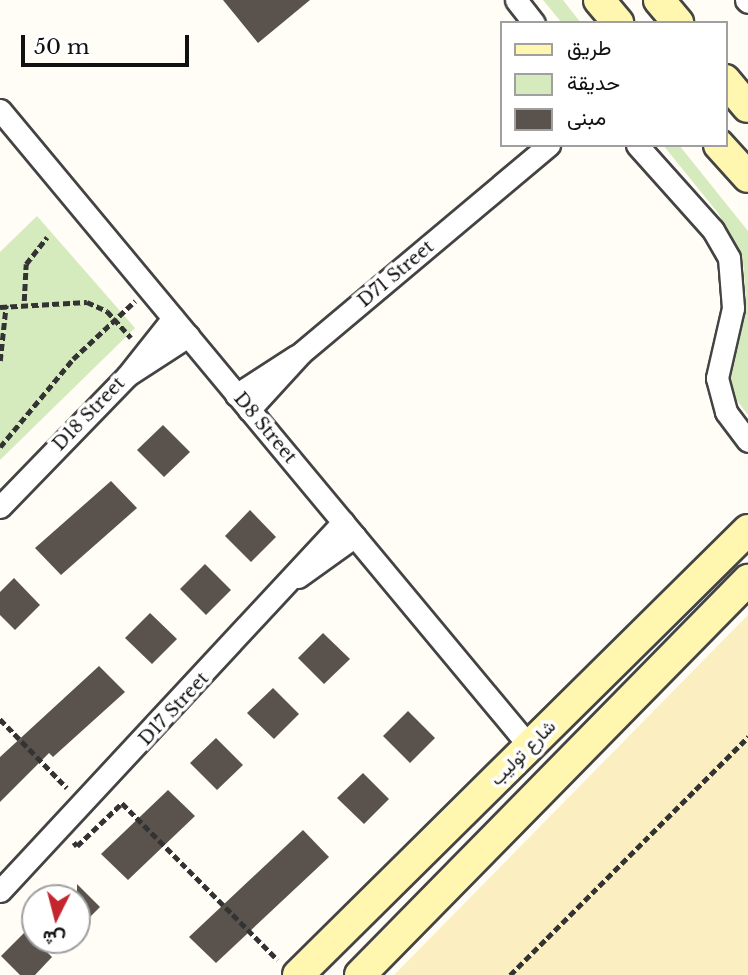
<!DOCTYPE html>
<html>
<head>
<meta charset="utf-8">
<style>
	body { margin:0 }
	#map { position:relative; width:748px; height:975px; overflow:hidden; background:#fffdf5; font-family:"Libre Baskerville",Vazirmatn,serif }
	div>[style] { position:absolute }
	.green>* { inset:0; background:#d5ebbd }
	.sand>* { inset:0; background:#fbeec1 }
	.building>* { inset:0; background:#5a524d }
	.path>* { height:4.5px; margin-top:-2.25px; transform-origin:0; background:repeating-linear-gradient(90deg,#333 0 7px,transparent 0 10.5px) }
	.roads { filter:drop-shadow(2px 0 #444) drop-shadow(-2px 0 #444) drop-shadow(0 2px #444) drop-shadow(0 -2px #444) }
	.street>* { height:21px; margin:-10.5px; padding:0 10.5px; transform-origin:10.5px; border-radius:10.5px; background:#fff }
	.secondary>* { height:30px; margin:-15px; padding:0 15px; transform-origin:15px; border-radius:15px; background:#fff6b0 }
	span { translate:-50% -50%; white-space:nowrap; text-align:center; line-height:1.15; -webkit-text-stroke:7px #fff; paint-order:stroke }
	.street-label { font-size:18px; color:#111 }
	.legend { position:absolute; left:500px; top:21px; width:228px; height:126px; box-sizing:border-box; background:#fff; border:2px solid #a0a0a0; margin:0; padding:9px 12px; list-style:none; font-size:21px; color:#111 }
	.legend li { display:flex; align-items:center; gap:14px; height:35px }
	.legend b { width:35px; border:2px solid #a0a0a0 }
	.north { position:absolute; left:21px; top:884px; width:70px; height:70px; box-sizing:border-box; background:#fff; border:2px solid #a0a0a0; border-radius:50%; rotate:186deg; font-size:19px; font-weight:700; line-height:28px; text-align:center; color:#111 }
	.north::after { content:''; display:block; margin:auto; width:24px; height:32px; background:#c4262e; clip-path:polygon(50% 0,100% 100%,50% 72%,0 100%) }
	.scale { position:absolute; left:21px; top:35px; width:168px; height:32px; box-sizing:border-box; border:4px solid #111; border-top:0; padding-left:9px; font-size:21px; line-height:24px; white-space:nowrap; color:#111; -webkit-text-stroke:5px #fff; paint-order:stroke }
</style>
</head>
<body>
<div id="map">
	<div class="green">
		<div style="clip-path:polygon(543px 0,563px 0,581px 23px,562px 23px)"></div>
		<div style="clip-path:polygon(663px 145px,679px 145px,748px 231px,748px 415px,735px 398px,728px 366px,746px 300px,743px 261px,718px 213px)"></div>
		<div style="clip-path:polygon(37px 216px,135px 328px,0 460px,0 252px)"></div>
	</div>
	<div class="sand">
		<div style="clip-path:polygon(748px 615px,748px 975px,394px 975px,510px 857px)"></div>
	</div>
	<div class="building">
		<div style="clip-path:polygon(223px 0,310px 0,258px 43px)"></div>
		<div style="clip-path:polygon(163px 425px,190px 452px,164px 477px,137px 450px)"></div>
		<div style="clip-path:polygon(111px 481px,137px 508px,61px 575px,35px 548px)"></div>
		<div style="clip-path:polygon(250px 510px,276px 537px,251px 562px,225px 536px)"></div>
		<div style="clip-path:polygon(205px 564px,231px 590px,206px 615px,180px 589px)"></div>
		<div style="clip-path:polygon(14px 578px,40px 605px,15px 630px,0 615px,0 592px)"></div>
		<div style="clip-path:polygon(150px 613px,177px 639px,152px 664px,125px 638px)"></div>
		<div style="clip-path:polygon(323px 633px,350px 659px,324px 684px,298px 658px)"></div>
		<div style="clip-path:polygon(99px 666px,125px 692px,53px 757px,49px 753px,0 802px,0 757px)"></div>
		<div style="clip-path:polygon(273px 688px,299px 714px,274px 739px,247px 713px)"></div>
		<div style="clip-path:polygon(408px 711px,435px 738px,410px 763px,383px 736px)"></div>
		<div style="clip-path:polygon(216px 738px,243px 765px,217px 790px,190px 763px)"></div>
		<div style="clip-path:polygon(363px 773px,389px 799px,364px 824px,337px 798px)"></div>
		<div style="clip-path:polygon(168px 790px,195px 816px,128px 880px,101px 854px)"></div>
		<div style="clip-path:polygon(303px 830px,329px 857px,216px 963px,189px 937px)"></div>
		<div style="clip-path:polygon(77px 884px,100px 907px,77px 930px)"></div>
		<div style="clip-path:polygon(26px 931px,52px 957px,35px 975px,20px 975px,1px 956px)"></div>
	</div>
	<div class="path">
		<div style="left:24px;top:301px;width:37px;rotate:-87deg"></div>
		<div style="left:26px;top:264px;width:34px;rotate:-52deg"></div>
		<div style="left:0;top:307px;width:87px;rotate:-3.3deg"></div>
		<div style="left:87px;top:302px;width:22px;rotate:24deg"></div>
		<div style="left:107px;top:311px;width:36px;rotate:48deg"></div>
		<div style="left:0;top:361px;width:56px;rotate:-83.9deg"></div>
		<div style="left:0;top:447px;width:114px;rotate:-50.3deg"></div>
		<div style="left:73px;top:359px;width:85px;rotate:-43.1deg"></div>
		<div style="left:0;top:719px;width:96px;rotate:45.8deg"></div>
		<div style="left:74px;top:842px;width:5px;rotate:53deg"></div>
		<div style="left:77px;top:846px;width:62px;rotate:-43.7deg"></div>
		<div style="left:122px;top:803px;width:221px;rotate:45.2deg"></div>
		<div style="left:510px;top:975px;width:337px;rotate:-45deg"></div>
	</div>
	<div class="roads">
		<div class="street">
			<div style="left:516px;top:0;width:29px;rotate:52deg"></div>
			<div style="left:746px;top:0;width:3px;rotate:45deg"></div>
			<div style="left:0;top:110px;width:829px;rotate:50.24deg"></div>
			<div style="left:637px;top:145px;width:114px;rotate:48.2deg"></div>
			<div style="left:713px;top:230px;width:32px;rotate:60deg"></div>
			<div style="left:729px;top:258px;width:50px;rotate:85.4deg"></div>
			<div style="left:733px;top:308px;width:72px;rotate:102.9deg"></div>
			<div style="left:717px;top:378px;width:35px;rotate:75deg"></div>
			<div style="left:726px;top:412px;width:36px;rotate:53deg"></div>
			<div style="left:128px;top:375px;width:72px;rotate:-33deg"></div>
			<div style="left:236px;top:395px;width:72px;rotate:-33deg"></div>
			<div style="left:249px;top:410px;width:77px;rotate:-47.6deg"></div>
			<div style="left:301px;top:353px;width:324px;rotate:-40deg"></div>
			<div style="left:0;top:507px;width:182px;rotate:-45.9deg"></div>
			<div style="left:127px;top:376px;width:74px;rotate:-51.6deg"></div>
			<div style="left:298px;top:577px;width:70px;rotate:-35.7deg"></div>
			<div style="left:0;top:891px;width:504px;rotate:-47.09deg"></div>
		</div>
		<div class="secondary">
			<div style="left:599px;top:0;width:30px;rotate:50deg"></div>
			<div style="left:659px;top:0;width:30px;rotate:50deg"></div>
			<div style="left:725px;top:80px;width:35px;rotate:50deg"></div>
			<div style="left:719px;top:145px;width:43px;rotate:47.8deg"></div>
			<div style="left:298px;top:975px;width:633px;rotate:-44.68deg"></div>
			<div style="left:360px;top:975px;width:554px;rotate:-45.51deg"></div>
		</div>
	</div>
	<div class="street-label">
		<span style="left:396px;top:274px;rotate:-40deg">D71 Street</span>
		<span style="left:89px;top:414px;rotate:-46deg">D18 Street</span>
		<span style="left:265px;top:428px;rotate:50deg">D8 Street</span>
		<span style="left:174px;top:709px;rotate:-47deg">D17 Street</span>
		<span style="left:523px;top:753px;rotate:-45deg">شارع توليب</span>
	</div>
	<ul class="legend">
	<li><b style="height:9px;background:#fff6b0"></b>طريق</li>
	<li><b style="height:19px;background:#d5ebbd"></b>حديقة</li>
	<li><b style="height:19px;background:#5a524d"></b>مبنى</li>
	</ul>
	<div class="north">ش</div>
	<div class="scale">50 m</div>
</div>
</body>
</html>
